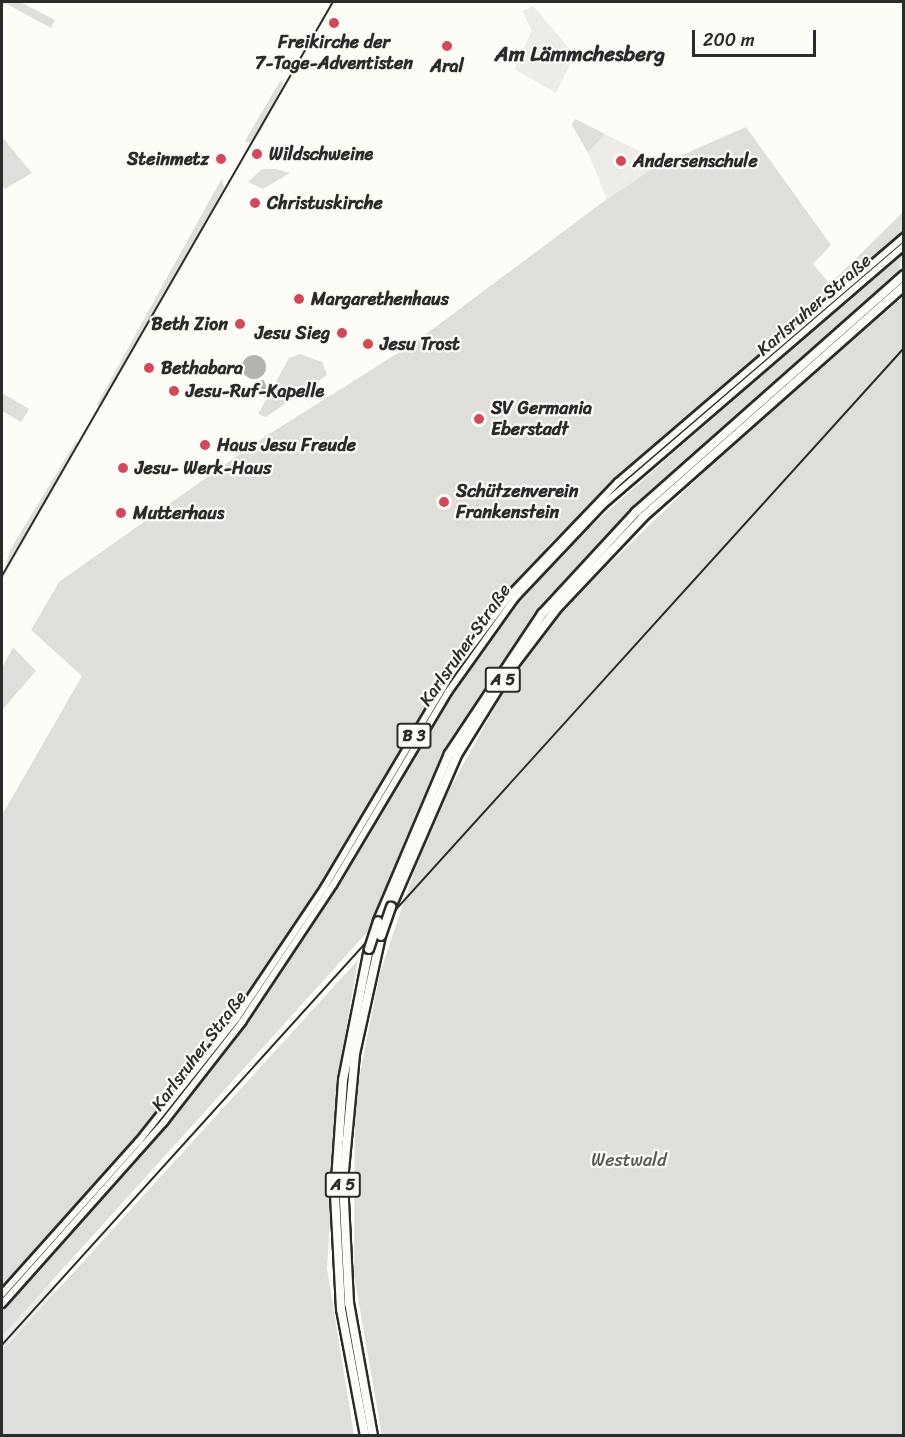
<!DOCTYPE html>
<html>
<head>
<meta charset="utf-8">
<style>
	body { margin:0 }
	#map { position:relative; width:905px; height:1437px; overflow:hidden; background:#fdfcf7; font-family:Sriracha,sans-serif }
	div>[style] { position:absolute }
	.built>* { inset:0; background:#edece8 }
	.green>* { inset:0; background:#dfdeda }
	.water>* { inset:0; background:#b5b4b1 }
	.round { border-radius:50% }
	.canal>* { height:4.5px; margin:-2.25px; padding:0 2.25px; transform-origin:2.25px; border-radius:2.25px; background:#b5b4b1 }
	.roads { filter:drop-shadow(2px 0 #2b2b2b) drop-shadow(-2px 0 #2b2b2b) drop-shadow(0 2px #2b2b2b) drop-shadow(0 -2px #2b2b2b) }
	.major>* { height:6px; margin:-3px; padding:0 3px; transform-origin:3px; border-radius:3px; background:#fdfcf7 }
	.highway>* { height:8px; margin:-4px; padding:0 4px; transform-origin:4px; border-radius:4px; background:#fdfcf7 }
	.tram>* { height:1.5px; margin:-0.75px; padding:0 0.75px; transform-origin:0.75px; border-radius:0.75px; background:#2b2b2b }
	.rail>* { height:1.5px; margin:-0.75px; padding:0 0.75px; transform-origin:0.75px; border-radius:0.75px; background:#2b2b2b }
	.bridges { filter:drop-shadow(2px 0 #2b2b2b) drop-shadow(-2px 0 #2b2b2b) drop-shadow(0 2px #2b2b2b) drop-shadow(0 -2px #2b2b2b) }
	.highway-bridge>* { height:8px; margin:-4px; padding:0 4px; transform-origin:4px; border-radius:4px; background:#fdfcf7 }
	.dots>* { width:16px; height:16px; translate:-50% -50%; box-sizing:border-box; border:3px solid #fdfcf7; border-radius:50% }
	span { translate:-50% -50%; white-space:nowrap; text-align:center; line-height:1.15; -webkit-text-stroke:4.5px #fdfcf7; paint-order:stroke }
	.shield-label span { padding:2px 4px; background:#fdfcf7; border:2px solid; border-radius:4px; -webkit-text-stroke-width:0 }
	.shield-label { font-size:16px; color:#2b2b2b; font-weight:700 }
	.poi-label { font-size:18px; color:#2b2b2b; font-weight:700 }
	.left { translate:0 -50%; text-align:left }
	.right { translate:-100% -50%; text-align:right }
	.street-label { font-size:18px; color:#2b2b2b }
	.park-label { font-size:18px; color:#585857 }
	.quarter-label { font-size:21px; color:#2b2b2b; font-weight:700 }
	.frame { position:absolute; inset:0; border:3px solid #2b2b2b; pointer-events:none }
	.scale { position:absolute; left:692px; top:30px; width:124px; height:27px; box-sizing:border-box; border:3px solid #2b2b2b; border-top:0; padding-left:8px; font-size:18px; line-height:21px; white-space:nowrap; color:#2b2b2b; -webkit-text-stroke:4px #fdfcf7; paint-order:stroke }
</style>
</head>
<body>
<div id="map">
	<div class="built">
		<div style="clip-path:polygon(533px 6px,575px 55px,556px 93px,514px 69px,532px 31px,522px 11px)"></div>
		<div style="clip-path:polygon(605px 134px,650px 156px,655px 167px,607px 199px,588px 153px)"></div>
		<div style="clip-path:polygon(40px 1275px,66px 1300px,2px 1372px,2px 1318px)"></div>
	</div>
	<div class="green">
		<div style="clip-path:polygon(2px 2px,20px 2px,55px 20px,51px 28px,5px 3px,2px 9px)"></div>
		<div style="clip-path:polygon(280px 81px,284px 83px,260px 132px,249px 143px,245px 141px)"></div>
		<div style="clip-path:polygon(575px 119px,605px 134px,588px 153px,572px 125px)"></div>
		<div style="clip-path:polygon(746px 127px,831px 245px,813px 264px,830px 284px,903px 212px,903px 233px,551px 542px,457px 661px,305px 916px,238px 1013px,133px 1143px,2px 1289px,2px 815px,82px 676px,31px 630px,59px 582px,258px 441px,414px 343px,607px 199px,655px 167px)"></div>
		<div style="clip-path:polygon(2px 137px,32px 173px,5px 189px,2px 186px)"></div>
		<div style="clip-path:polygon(262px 169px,276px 169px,290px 173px,263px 189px,248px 182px)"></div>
		<div style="clip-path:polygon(222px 178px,224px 188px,211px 212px,102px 405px,96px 406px)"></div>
		<div style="clip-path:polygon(903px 250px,898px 275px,620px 522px,564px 581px,496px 670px,430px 782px,369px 930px,2px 1336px,2px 1311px,234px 1042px,324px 908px,467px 671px,509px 614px,565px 549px)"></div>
		<div style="clip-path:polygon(903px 297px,903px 1435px,382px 1436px,354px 1275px,355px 1099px,380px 973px,430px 824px,508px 684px,567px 605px,729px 448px)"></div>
		<div style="clip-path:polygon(300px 354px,322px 362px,327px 375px,266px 417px,258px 414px,289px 358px)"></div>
		<div style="clip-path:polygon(2px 393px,29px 409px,21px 422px,2px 411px)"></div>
		<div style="clip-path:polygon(76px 441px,78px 445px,2px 580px,10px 550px)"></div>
		<div style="clip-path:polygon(13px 647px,36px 671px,2px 710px,2px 668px)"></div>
		<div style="clip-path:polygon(358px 960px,339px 1071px,327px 1269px,354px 1435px,2px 1435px,2px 1351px)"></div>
	</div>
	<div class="water">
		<div class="round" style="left:242px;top:355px;width:24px;height:24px"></div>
	</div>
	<div class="canal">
		<div style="left:262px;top:382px;width:14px;rotate:73deg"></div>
	</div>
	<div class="roads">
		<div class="major">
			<div style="left:2px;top:1294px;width:205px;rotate:-48.2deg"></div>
			<div style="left:139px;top:1141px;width:156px;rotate:-51.5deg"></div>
			<div style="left:236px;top:1019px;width:158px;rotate:-56.1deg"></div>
			<div style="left:324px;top:888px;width:252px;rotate:-59.3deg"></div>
			<div style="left:453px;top:671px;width:95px;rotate:-53.1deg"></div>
			<div style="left:510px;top:595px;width:156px;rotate:-46.3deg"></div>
			<div style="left:618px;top:482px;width:377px;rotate:-40.6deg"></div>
			<div style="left:2px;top:1304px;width:244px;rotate:-48.3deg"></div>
			<div style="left:164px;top:1122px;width:127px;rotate:-52deg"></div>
			<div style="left:242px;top:1022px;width:164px;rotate:-56.4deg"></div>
			<div style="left:333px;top:885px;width:225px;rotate:-59.2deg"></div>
			<div style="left:448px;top:692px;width:115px;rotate:-54.5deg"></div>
			<div style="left:515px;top:598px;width:129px;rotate:-46.6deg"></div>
			<div style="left:604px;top:504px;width:396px;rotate:-40.7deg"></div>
		</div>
		<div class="highway">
			<div style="left:391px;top:907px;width:166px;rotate:-66.5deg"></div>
			<div style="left:457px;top:755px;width:99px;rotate:-58.2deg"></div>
			<div style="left:509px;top:671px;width:81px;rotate:-52.6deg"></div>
			<div style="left:558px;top:607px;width:124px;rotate:-46.6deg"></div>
			<div style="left:643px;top:517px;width:349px;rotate:-41.5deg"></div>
			<div style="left:378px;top:921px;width:181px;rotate:-67deg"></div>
			<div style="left:449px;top:754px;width:168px;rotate:-56.4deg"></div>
			<div style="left:542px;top:614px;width:139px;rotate:-47.3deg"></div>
			<div style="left:636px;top:512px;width:358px;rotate:-41.5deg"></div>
			<div style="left:365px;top:1436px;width:129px;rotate:-100.7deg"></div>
			<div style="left:341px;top:1309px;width:114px;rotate:-93deg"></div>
			<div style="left:335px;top:1195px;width:115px;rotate:-86deg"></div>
			<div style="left:343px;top:1080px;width:134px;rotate:-78.8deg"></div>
			<div style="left:373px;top:1436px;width:135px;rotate:-100.2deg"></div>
			<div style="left:349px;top:1303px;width:122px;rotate:-92.8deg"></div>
			<div style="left:343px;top:1181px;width:128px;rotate:-84.6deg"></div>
			<div style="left:355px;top:1054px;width:121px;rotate:-77.6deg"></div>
		</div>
	</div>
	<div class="tram">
		<div style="left:2px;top:576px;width:663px;rotate:-60.03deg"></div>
	</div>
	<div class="rail">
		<div style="left:2px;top:1345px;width:1344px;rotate:-47.86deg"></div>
	</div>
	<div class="bridges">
		<div class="highway-bridge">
			<div style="left:381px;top:936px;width:31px;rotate:-71deg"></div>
			<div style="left:369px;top:949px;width:29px;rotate:-72deg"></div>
		</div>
	</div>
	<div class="dots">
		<div style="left:334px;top:23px;background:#d1495b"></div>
		<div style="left:447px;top:46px;background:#d1495b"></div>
		<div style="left:257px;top:154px;background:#d1495b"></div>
		<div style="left:221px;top:159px;background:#d1495b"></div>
		<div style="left:621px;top:161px;background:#d1495b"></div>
		<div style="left:255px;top:203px;background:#d1495b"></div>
		<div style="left:299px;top:299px;background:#d1495b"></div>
		<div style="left:240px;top:324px;background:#d1495b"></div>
		<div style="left:342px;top:333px;background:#d1495b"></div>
		<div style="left:368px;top:344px;background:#d1495b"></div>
		<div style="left:149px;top:368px;background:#d1495b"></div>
		<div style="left:174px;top:391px;background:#d1495b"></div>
		<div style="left:479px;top:419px;background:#d1495b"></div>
		<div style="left:205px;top:445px;background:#d1495b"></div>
		<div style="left:123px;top:468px;background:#d1495b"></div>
		<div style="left:444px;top:502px;background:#d1495b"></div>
		<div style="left:121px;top:513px;background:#d1495b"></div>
	</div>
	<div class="shield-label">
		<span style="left:503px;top:680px">A 5</span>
		<span style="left:414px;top:736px">B 3</span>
		<span style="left:343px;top:1185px">A 5</span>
	</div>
	<div class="poi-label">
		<span style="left:334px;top:53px">Freikirche der<br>7-Tage-Adventisten</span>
		<span style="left:447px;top:66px">Aral</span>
		<span class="left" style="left:269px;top:154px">Wildschweine</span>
		<span class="right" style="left:209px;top:159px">Steinmetz</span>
		<span class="left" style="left:633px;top:161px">Andersenschule</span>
		<span class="left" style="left:267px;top:203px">Christuskirche</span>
		<span class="left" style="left:311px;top:299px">Margarethenhaus</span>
		<span class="right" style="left:228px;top:324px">Beth Zion</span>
		<span class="right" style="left:330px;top:333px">Jesu Sieg</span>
		<span class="left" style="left:380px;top:344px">Jesu Trost</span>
		<span class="left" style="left:161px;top:368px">Bethabara</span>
		<span class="left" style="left:186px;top:391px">Jesu-Ruf-Kapelle</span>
		<span class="left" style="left:491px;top:419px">SV Germania<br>Eberstadt</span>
		<span class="left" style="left:217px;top:445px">Haus Jesu Freude</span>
		<span class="left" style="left:135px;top:468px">Jesu- Werk-Haus</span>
		<span class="left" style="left:456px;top:502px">Schützenverein<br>Frankenstein</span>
		<span class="left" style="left:133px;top:513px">Mutterhaus</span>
	</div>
	<div class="street-label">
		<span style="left:814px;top:305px;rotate:-41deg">Karlsruher Straße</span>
		<span style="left:465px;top:645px;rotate:-55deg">Karlsruher Straße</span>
		<span style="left:199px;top:1051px;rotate:-53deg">Karlsruher Straße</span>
	</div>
	<div class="park-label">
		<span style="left:629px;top:1160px">Westwald</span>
	</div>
	<div class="quarter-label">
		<span style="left:580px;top:54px">Am Lämmchesberg</span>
	</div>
	<div class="frame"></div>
	<div class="scale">200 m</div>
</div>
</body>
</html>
